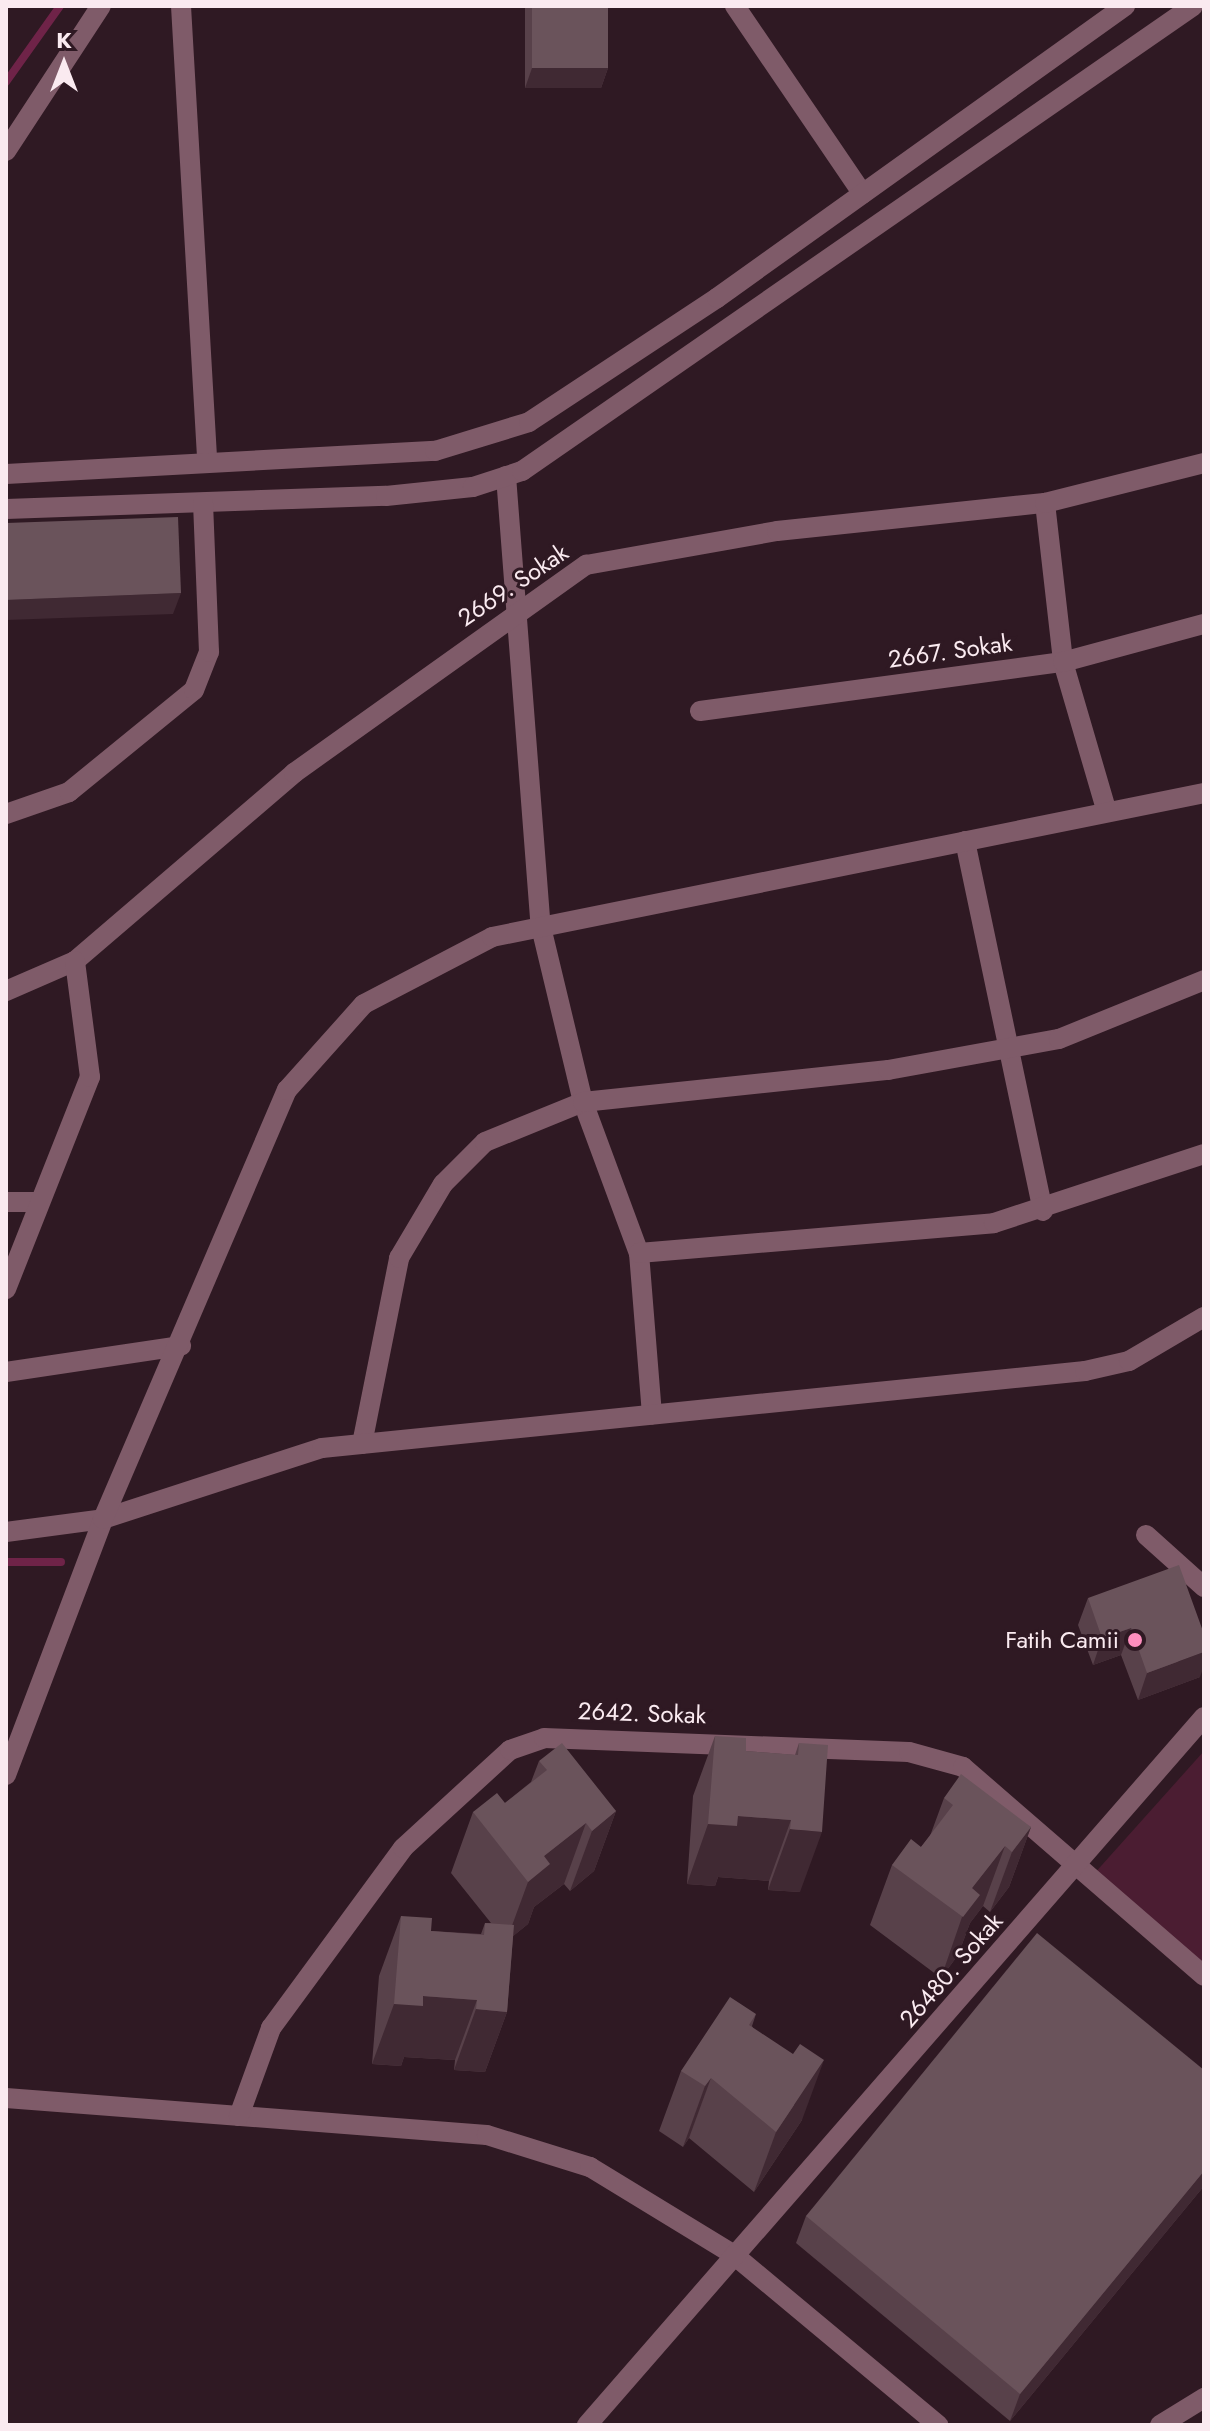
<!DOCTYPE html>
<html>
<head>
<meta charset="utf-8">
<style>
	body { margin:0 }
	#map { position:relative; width:1210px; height:2431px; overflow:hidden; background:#2f1923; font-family:Jost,sans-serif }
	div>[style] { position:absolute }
	.green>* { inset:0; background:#4b1d32 }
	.stream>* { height:8px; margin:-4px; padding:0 4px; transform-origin:4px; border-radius:4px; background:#6f2348 }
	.minor>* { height:20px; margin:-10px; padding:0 10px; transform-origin:10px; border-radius:10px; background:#7f5b69 }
	.wall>* { inset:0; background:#58414a }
	.shaded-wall>* { inset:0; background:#402933 }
	.building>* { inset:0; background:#6a535b }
	.dots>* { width:22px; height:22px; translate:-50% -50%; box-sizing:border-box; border:4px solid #2f1923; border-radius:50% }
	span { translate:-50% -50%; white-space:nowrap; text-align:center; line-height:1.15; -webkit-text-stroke:6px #2f1923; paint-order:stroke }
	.street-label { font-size:24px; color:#faeaf0 }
	.poi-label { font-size:24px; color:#faeaf0 }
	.right { translate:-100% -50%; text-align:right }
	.frame { position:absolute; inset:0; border:8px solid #faeaf0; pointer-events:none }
	.north { position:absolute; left:24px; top:24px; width:80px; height:80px; -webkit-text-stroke:6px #2f1923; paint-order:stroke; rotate:0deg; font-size:22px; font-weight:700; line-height:32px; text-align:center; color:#faeaf0 }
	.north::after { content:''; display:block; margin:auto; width:28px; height:36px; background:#faeaf0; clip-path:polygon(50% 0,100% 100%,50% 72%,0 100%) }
</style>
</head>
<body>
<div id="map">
	<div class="green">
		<div style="clip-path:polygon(1204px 1751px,1204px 1963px,1093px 1875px)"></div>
	</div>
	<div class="stream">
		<div style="left:6px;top:82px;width:93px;rotate:-54.6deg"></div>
		<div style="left:6px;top:1562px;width:55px"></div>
	</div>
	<div class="minor">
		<div style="left:181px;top:6px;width:456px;rotate:86.7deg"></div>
		<div style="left:735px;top:6px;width:227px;rotate:55.8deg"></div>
		<div style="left:6px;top:151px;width:173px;rotate:-56.8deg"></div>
		<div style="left:6px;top:474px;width:430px;rotate:-3.1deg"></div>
		<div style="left:435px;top:451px;width:98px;rotate:-17.1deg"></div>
		<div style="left:529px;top:422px;width:225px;rotate:-33.4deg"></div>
		<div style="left:717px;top:298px;width:502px;rotate:-35.59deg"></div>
		<div style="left:506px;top:476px;width:452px;rotate:85.6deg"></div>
		<div style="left:541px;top:927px;width:180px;rotate:76.5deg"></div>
		<div style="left:583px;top:1102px;width:161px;rotate:69.7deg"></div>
		<div style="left:639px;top:1253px;width:162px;rotate:85.4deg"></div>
		<div style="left:1045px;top:503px;width:160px;rotate:83.5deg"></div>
		<div style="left:1063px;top:662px;width:156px;rotate:73.7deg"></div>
		<div style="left:6px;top:509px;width:380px;rotate:-2deg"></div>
		<div style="left:386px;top:496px;width:87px;rotate:-5.9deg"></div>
		<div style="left:473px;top:487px;width:52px;rotate:-18.1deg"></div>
		<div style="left:522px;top:471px;width:816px;rotate:-34.72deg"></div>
		<div style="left:700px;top:711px;width:366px;rotate:-7.7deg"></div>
		<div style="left:1063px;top:662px;width:146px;rotate:-15.1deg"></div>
		<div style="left:6px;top:814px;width:67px;rotate:-19.2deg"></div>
		<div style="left:69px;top:792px;width:161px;rotate:-39.2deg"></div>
		<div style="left:194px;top:690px;width:41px;rotate:-68.5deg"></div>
		<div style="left:209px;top:652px;width:149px;rotate:-92.3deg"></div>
		<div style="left:965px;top:841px;width:378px;rotate:78.1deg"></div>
		<div style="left:6px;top:991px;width:75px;rotate:-23.5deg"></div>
		<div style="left:75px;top:961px;width:289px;rotate:-40.6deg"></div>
		<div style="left:294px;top:773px;width:359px;rotate:-35.5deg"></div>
		<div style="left:586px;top:565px;width:194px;rotate:-10.1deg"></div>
		<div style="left:777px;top:531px;width:269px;rotate:-6deg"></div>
		<div style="left:1045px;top:503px;width:164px;rotate:-14.1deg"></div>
		<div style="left:6px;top:1202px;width:33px"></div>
		<div style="left:639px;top:1253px;width:356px;rotate:-4.8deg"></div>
		<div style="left:994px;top:1223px;width:221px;rotate:-18.2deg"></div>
		<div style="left:6px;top:1289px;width:228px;rotate:-68.4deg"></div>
		<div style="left:90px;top:1077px;width:117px;rotate:-97.4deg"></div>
		<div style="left:6px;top:1372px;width:177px;rotate:-8.5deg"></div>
		<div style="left:362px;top:1444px;width:190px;rotate:-78.7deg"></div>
		<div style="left:399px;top:1258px;width:86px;rotate:-59.3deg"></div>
		<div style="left:443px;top:1184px;width:59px;rotate:-45deg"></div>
		<div style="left:485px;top:1142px;width:106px;rotate:-22.2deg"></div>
		<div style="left:583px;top:1102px;width:307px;rotate:-6deg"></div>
		<div style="left:888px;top:1070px;width:174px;rotate:-10.3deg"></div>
		<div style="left:1059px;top:1039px;width:157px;rotate:-22.1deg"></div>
		<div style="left:6px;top:1532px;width:98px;rotate:-7.6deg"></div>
		<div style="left:103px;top:1519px;width:230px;rotate:-18deg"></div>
		<div style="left:322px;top:1448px;width:767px;rotate:-5.76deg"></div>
		<div style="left:1085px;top:1371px;width:45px;rotate:-12.8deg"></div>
		<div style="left:1129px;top:1361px;width:87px;rotate:-30.4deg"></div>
		<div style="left:1146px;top:1535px;width:78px;rotate:41.9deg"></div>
		<div style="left:6px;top:1775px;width:274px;rotate:-69.2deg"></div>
		<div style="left:103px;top:1519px;width:467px;rotate:-66.8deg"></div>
		<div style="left:287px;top:1090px;width:115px;rotate:-48.2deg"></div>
		<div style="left:364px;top:1004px;width:144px;rotate:-27.6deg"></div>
		<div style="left:492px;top:937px;width:726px;rotate:-11.43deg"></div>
		<div style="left:6px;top:2098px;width:482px;rotate:4.4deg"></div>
		<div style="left:487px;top:2135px;width:108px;rotate:17.3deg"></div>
		<div style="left:590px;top:2167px;width:169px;rotate:31.4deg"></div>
		<div style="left:734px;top:2255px;width:266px;rotate:39.8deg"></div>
		<div style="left:239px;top:2116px;width:94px;rotate:-70deg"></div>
		<div style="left:271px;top:2028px;width:223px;rotate:-53.7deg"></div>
		<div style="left:403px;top:1848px;width:145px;rotate:-42.5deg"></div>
		<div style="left:510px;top:1750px;width:36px;rotate:-19deg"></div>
		<div style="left:544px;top:1738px;width:365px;rotate:2.2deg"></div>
		<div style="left:909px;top:1752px;width:56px;rotate:15.5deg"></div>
		<div style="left:963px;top:1767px;width:319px;rotate:40.9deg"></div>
		<div style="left:587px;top:2425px;width:939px;rotate:-48.93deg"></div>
		<div style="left:1160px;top:2425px;width:52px;rotate:-31.5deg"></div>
	</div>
	<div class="wall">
		<div style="clip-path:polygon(525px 6px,608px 6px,608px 68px,601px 88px,525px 88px)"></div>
		<div style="clip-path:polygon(1088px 1598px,1200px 1677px,1138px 1700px,1121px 1655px,1093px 1665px,1078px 1625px)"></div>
		<div style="clip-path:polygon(715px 1736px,746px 1751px,795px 1755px,799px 1743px,800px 1892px,768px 1890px,769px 1881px,718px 1877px,715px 1886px,687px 1884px,693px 1796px)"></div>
		<div style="clip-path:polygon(539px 1761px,616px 1811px,594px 1871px,570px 1891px,564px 1884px,534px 1907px,528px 1924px,513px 1936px,507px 2012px,485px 2072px,454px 2070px,455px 2060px,404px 2057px,401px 2066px,372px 2064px,379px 1976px,401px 1916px,431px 1931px,481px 1934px,485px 1923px,491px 1923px,451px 1873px,473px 1812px,505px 1803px,531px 1782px)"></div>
		<div style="clip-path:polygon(944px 1798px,1031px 1827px,1009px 1887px,990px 1912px,983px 1906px,970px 1923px,958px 1955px,941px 1978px,870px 1925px,892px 1865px,921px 1847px,930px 1836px)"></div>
		<div style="clip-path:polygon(756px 2014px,752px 2026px,802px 2120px,754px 2192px,689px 2138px,683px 2147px,659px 2131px,681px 2071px)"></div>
		<div style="clip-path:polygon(1204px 2070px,1204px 2186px,1010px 2421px,796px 2243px,806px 2216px)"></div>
	</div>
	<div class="shaded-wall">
		<div style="clip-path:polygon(532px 68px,608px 68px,601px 88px,525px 88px)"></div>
		<div style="clip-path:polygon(181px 593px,173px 614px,6px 620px,6px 600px)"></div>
		<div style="clip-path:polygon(1131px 1628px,1121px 1655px,1093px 1665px,1102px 1638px)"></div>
		<div style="clip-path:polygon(1204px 1652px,1204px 1666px,1200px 1677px,1138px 1700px,1147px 1673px)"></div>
		<div style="clip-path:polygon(616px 1811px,594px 1871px,570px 1891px,592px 1831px)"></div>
		<div style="clip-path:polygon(738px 1816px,791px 1820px,769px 1881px,718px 1877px,715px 1886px,687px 1884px,708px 1824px)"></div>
		<div style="clip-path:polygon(586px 1823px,564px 1884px,534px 1907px,528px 1924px,506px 1942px,528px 1882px,544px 1856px)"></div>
		<div style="clip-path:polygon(1031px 1827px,1009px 1887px,990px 1912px,1012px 1852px)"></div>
		<div style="clip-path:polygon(790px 1829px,822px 1832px,800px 1892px,768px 1890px)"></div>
		<div style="clip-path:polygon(1005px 1846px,983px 1906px,970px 1923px,958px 1955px,941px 1978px,972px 1888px)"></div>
		<div style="clip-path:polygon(423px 1996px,477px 2000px,455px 2060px,404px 2057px,401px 2066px,372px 2064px,394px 2004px)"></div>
		<div style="clip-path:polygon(476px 2009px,507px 2012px,485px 2072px,454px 2070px)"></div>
		<div style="clip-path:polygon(824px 2060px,802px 2120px,754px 2192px,776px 2132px)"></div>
		<div style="clip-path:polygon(711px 2078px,689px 2138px,683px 2147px,705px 2086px)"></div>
		<div style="clip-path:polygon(1204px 2171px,1204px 2186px,1010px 2421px,1020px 2394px)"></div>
	</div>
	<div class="building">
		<div style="clip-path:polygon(532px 6px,608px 6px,608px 68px,532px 68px)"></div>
		<div style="clip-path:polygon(178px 517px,181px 593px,6px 600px,6px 523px)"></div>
		<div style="clip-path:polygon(1179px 1565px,1204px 1634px,1204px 1652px,1147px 1673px,1131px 1628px,1102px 1638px,1088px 1598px)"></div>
		<div style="clip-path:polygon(715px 1736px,746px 1738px,746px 1751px,798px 1755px,799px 1743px,828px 1745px,822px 1832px,790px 1829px,791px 1820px,738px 1816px,737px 1826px,708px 1824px)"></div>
		<div style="clip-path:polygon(562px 1743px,616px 1811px,592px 1831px,586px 1823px,544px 1856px,550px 1864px,528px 1882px,473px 1812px,497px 1793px,505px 1803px,547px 1770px,539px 1761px)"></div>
		<div style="clip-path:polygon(961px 1774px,1031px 1827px,1012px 1852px,1005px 1846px,972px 1888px,980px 1895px,963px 1917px,892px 1865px,911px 1839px,921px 1847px,953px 1805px,944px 1798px)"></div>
		<div style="clip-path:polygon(401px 1916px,432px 1918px,431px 1931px,484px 1935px,485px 1923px,514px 1925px,507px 2012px,476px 2009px,477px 2000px,423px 1996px,423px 2006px,394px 2004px)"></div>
		<div style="clip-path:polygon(1037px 1933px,1204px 2070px,1204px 2171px,1020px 2394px,806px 2216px)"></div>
		<div style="clip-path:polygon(730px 1997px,756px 2014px,749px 2025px,793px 2054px,800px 2044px,824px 2060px,776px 2132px,711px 2078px,705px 2086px,681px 2071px)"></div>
	</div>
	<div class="dots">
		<div style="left:1135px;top:1640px;background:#fe8ebe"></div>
	</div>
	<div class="street-label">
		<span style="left:513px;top:585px;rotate:-34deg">2669. Sokak</span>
		<span style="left:950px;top:651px;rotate:-8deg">2667. Sokak</span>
		<span style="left:642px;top:1713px;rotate:2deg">2642. Sokak</span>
		<span style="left:951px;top:1970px;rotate:-49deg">26480. Sokak</span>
	</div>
	<div class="poi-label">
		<span class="right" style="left:1119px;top:1640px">Fatih Camii</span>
	</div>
	<div class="frame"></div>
	<div class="north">K</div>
</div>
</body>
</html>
